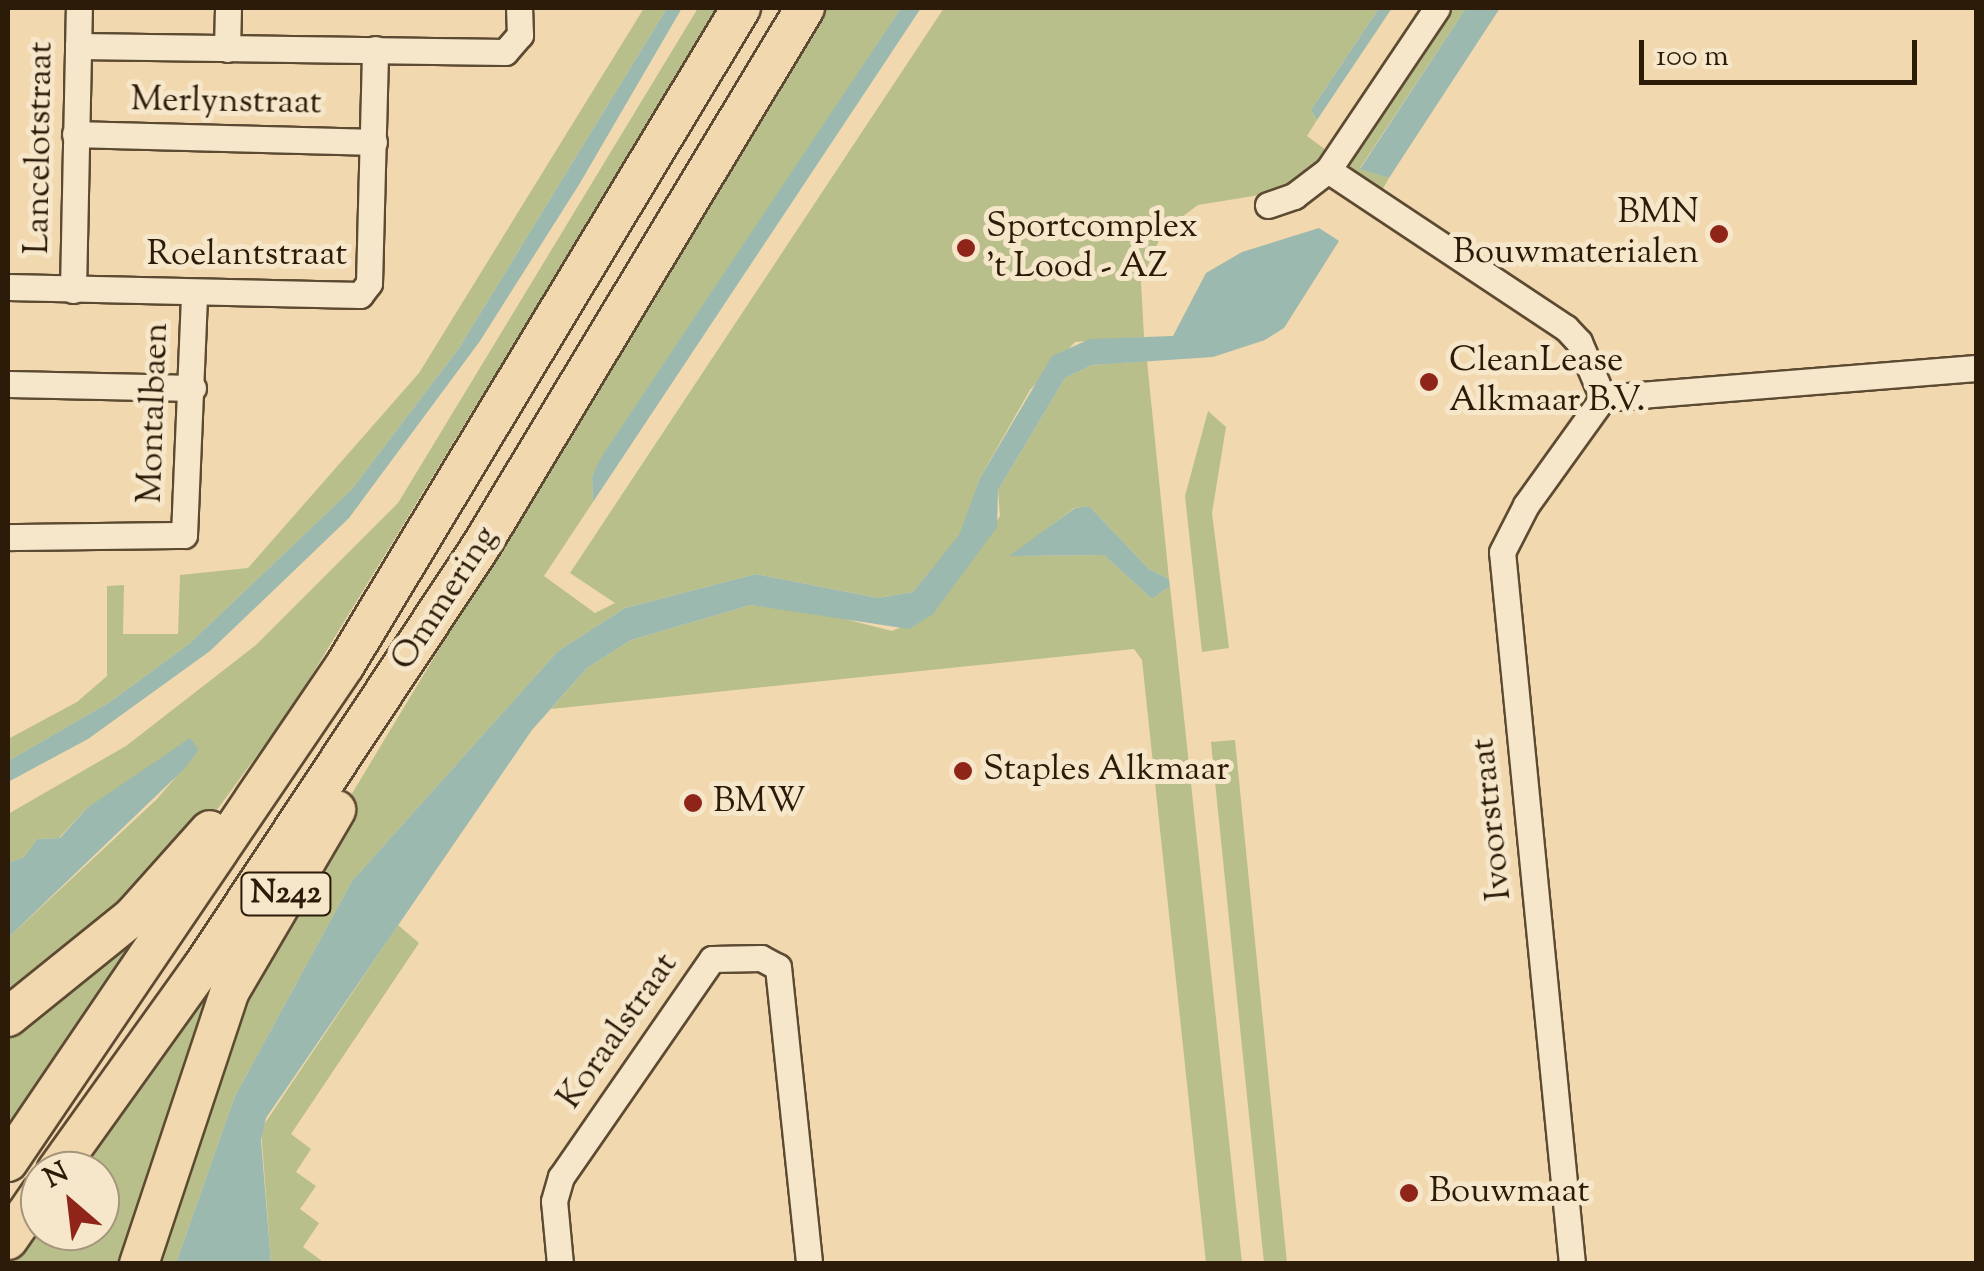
<!DOCTYPE html>
<html>
<head>
<meta charset="utf-8">
<style>
	body { margin:0 }
	#map { position:relative; width:1984px; height:1271px; overflow:hidden; background:#f1d8ae; font-family:"Sorts Mill Goudy",serif }
	div>[style] { position:absolute }
	.green>* { inset:0; background:#b9bf8b }
	.water>* { inset:0; background:#9bb9af }
	.roads { filter:drop-shadow(2px 0 #5d4a32) drop-shadow(-2px 0 #5d4a32) drop-shadow(0 2px #5d4a32) drop-shadow(0 -2px #5d4a32) }
	.minor>* { height:25px; margin:-12.5px; padding:0 12.5px; transform-origin:12.5px; border-radius:12.5px; background:#f6e6ca }
	.highway>* { height:38px; margin:-19px; padding:0 19px; transform-origin:19px; border-radius:19px; background:#f1d8ae }
	.dots>* { width:28px; height:28px; translate:-50% -50%; box-sizing:border-box; border:5px solid #f6e6ca; border-radius:50% }
	span { translate:-50% -50%; white-space:nowrap; text-align:center; line-height:1.15; -webkit-text-stroke:10px #f6e6ca; paint-order:stroke }
	.shield-label span { padding:2px 8px; background:#f6e6ca; border:2px solid; border-radius:8px; -webkit-text-stroke-width:0 }
	.shield-label { font-size:32px; color:#2c1b08; font-weight:700 }
	.street-label { font-size:35px; color:#2c1b08 }
	.poi-label { font-size:35px; color:#2c1b08 }
	.right { translate:-100% -50%; text-align:right }
	.left { translate:0 -50%; text-align:left }
	.frame { position:absolute; inset:0; border:10px solid #2c1b08; pointer-events:none }
	.north { position:absolute; left:20px; top:1151px; width:100px; height:100px; box-sizing:border-box; background:#f6e6ca; border:2px solid #a5957c; border-radius:50%; rotate:332deg; font-size:28px; font-weight:700; line-height:40px; text-align:center; color:#2c1b08 }
	.north::after { content:''; display:block; margin:auto; width:35px; height:45px; background:#8f2418; clip-path:polygon(50% 0,100% 100%,50% 72%,0 100%) }
	.scale { position:absolute; left:1639px; top:40px; width:278px; height:45px; box-sizing:border-box; border:5px solid #2c1b08; border-top:0; padding-left:12px; font-size:30px; line-height:35px; white-space:nowrap; color:#2c1b08; -webkit-text-stroke:8px #f6e6ca; paint-order:stroke }
</style>
</head>
<body>
<div id="map">
	<div class="green">
		<div style="clip-path:polygon(644px 8px,667px 8px,459px 348px,352px 489px,190px 643px,110px 702px,8px 761px,8px 739px,77px 702px,107px 676px,107px 586px,124px 585px,123px 634px,178px 634px,180px 575px,248px 568px,419px 373px)"></div>
		<div style="clip-path:polygon(698px 8px,718px 8px,291px 709px,189px 848px,8px 1004px,8px 938px,157px 799px,199px 750px,131px 780px,87px 808px,59px 838px,37px 839px,24px 857px,8px 863px,8px 814px,126px 746px,256px 645px,398px 503px)"></div>
		<div style="clip-path:polygon(825px 8px,901px 8px,592px 475px,593px 502px,544px 576px,595px 613px,615px 603px,570px 573px,944px 8px,1379px 8px,1311px 110px,1317px 120px,1307px 136px,1326px 150px,1313px 172px,1266px 194px,1198px 205px,1163px 231px,1141px 282px,1144px 337px,1075px 342px,1030px 390px,980px 478px,960px 535px,913px 592px,878px 598px,756px 574px,625px 608px,558px 651px,352px 881px,235px 1096px,176px 1263px,144px 1264px,250px 963px)"></div>
		<div style="clip-path:polygon(1447px 8px,1466px 8px,1360px 168px,1389px 178px,1381px 192px,1345px 162px)"></div>
		<div style="clip-path:polygon(1147px 361px,1169px 579px,1149px 569px,1089px 506px,1074px 508px,1012px 556px,1104px 555px,1152px 599px,1170px 586px,1242px 1263px,1206px 1263px,1142px 660px,1134px 649px,551px 709px,587px 668px,631px 640px,751px 605px,821px 613px,892px 631px,933px 613px,1000px 516px,998px 490px,1065px 378px,1092px 365px)"></div>
		<div style="clip-path:polygon(1208px 411px,1226px 427px,1212px 513px,1229px 648px,1202px 652px,1185px 496px)"></div>
		<div style="clip-path:polygon(1235px 740px,1287px 1263px,1264px 1263px,1211px 742px)"></div>
		<div style="clip-path:polygon(351px 776px,253px 936px,132px 1263px,8px 1264px,40px 1211px,40px 1231px,100px 1231px,100px 1171px,69px 1171px)"></div>
		<div style="clip-path:polygon(189px 866px,8px 1131px,8px 1028px)"></div>
		<div style="clip-path:polygon(398px 925px,419px 943px,291px 1134px,311px 1149px,296px 1172px,316px 1186px,300px 1209px,319px 1223px,303px 1247px,322px 1261px,271px 1263px,261px 1129px)"></div>
	</div>
	<div class="water">
		<div style="clip-path:polygon(667px 8px,682px 8px,580px 183px,480px 341px,349px 518px,210px 651px,88px 739px,8px 782px,8px 761px,110px 702px,190px 643px,352px 489px,459px 348px)"></div>
		<div style="clip-path:polygon(901px 8px,921px 8px,593px 502px,592px 476px,600px 459px)"></div>
		<div style="clip-path:polygon(1379px 8px,1392px 8px,1317px 120px,1311px 110px)"></div>
		<div style="clip-path:polygon(1466px 8px,1500px 8px,1389px 178px,1360px 169px)"></div>
		<div style="clip-path:polygon(1319px 228px,1339px 241px,1284px 328px,1265px 340px,1213px 357px,1092px 365px,1065px 378px,998px 490px,997px 527px,933px 614px,909px 629px,751px 605px,631px 640px,587px 668px,532px 730px,266px 1118px,261px 1140px,271px 1263px,176px 1263px,235px 1096px,352px 881px,558px 651px,625px 608px,756px 574px,878px 598px,913px 592px,959px 535px,980px 478px,1052px 356px,1090px 339px,1173px 336px,1206px 273px,1242px 252px)"></div>
		<div style="clip-path:polygon(1089px 506px,1149px 569px,1169px 579px,1170px 586px,1152px 599px,1104px 555px,1009px 556px,1075px 508px)"></div>
		<div style="clip-path:polygon(190px 738px,199px 750px,184px 769px,8px 938px,8px 863px,24px 857px,37px 839px,60px 838px,87px 808px)"></div>
	</div>
	<div class="roads">
		<div class="minor">
			<div style="left:78px;top:46px;width:427px;rotate:0.8deg"></div>
			<div style="left:505px;top:52px;width:23px;rotate:-49deg"></div>
			<div style="left:520px;top:35px;width:27px;rotate:-92deg"></div>
			<div style="left:227px;top:49px;width:41px;rotate:-88.6deg"></div>
			<div style="left:75px;top:134px;width:299px;rotate:1.5deg"></div>
			<div style="left:1328px;top:170px;width:286px;rotate:33.6deg"></div>
			<div style="left:1566px;top:328px;width:19px;rotate:47deg"></div>
			<div style="left:1579px;top:342px;width:61px;rotate:66.8deg"></div>
			<div style="left:1268px;top:205px;width:28px;rotate:-19deg"></div>
			<div style="left:1294px;top:196px;width:43px;rotate:-37.4deg"></div>
			<div style="left:1328px;top:170px;width:195px;rotate:-56.1deg"></div>
			<div style="left:8px;top:287px;width:352px;rotate:1.3deg"></div>
			<div style="left:360px;top:295px;width:15px;rotate:-53deg"></div>
			<div style="left:369px;top:283px;width:234px;rotate:-88.5deg"></div>
			<div style="left:73px;top:290px;width:282px;rotate:-88.8deg"></div>
			<div style="left:8px;top:384px;width:185px;rotate:1.2deg"></div>
			<div style="left:1603px;top:398px;width:374px;rotate:-4.6deg"></div>
			<div style="left:8px;top:537px;width:176px;rotate:-0.7deg"></div>
			<div style="left:184px;top:535px;width:241px;rotate:-87.6deg"></div>
			<div style="left:560px;top:1264px;width:63px;rotate:-95.4deg"></div>
			<div style="left:554px;top:1201px;width:25px;rotate:-74deg"></div>
			<div style="left:561px;top:1177px;width:265px;rotate:-55.3deg"></div>
			<div style="left:712px;top:959px;width:49px;rotate:-1.2deg"></div>
			<div style="left:761px;top:958px;width:19px;rotate:28deg"></div>
			<div style="left:778px;top:967px;width:299px;rotate:84deg"></div>
			<div style="left:1572px;top:1264px;width:715px;rotate:-95.61deg"></div>
			<div style="left:1502px;top:552px;width:53px;rotate:-62.9deg"></div>
			<div style="left:1526px;top:505px;width:132px;rotate:-54.3deg"></div>
		</div>
		<div class="highway">
			<div style="left:8px;top:1017px;width:161px;rotate:-38.9deg"></div>
			<div style="left:133px;top:916px;width:115px;rotate:-48.2deg"></div>
			<div style="left:8px;top:1162px;width:600px;rotate:-55.86deg"></div>
			<div style="left:345px;top:665px;width:767px;rotate:-58.92deg"></div>
			<div style="left:56px;top:1171px;width:252px;rotate:-54.4deg"></div>
			<div style="left:203px;top:966px;width:504px;rotate:-56.5deg"></div>
			<div style="left:481px;top:546px;width:628px;rotate:-58.94deg"></div>
			<div style="left:8px;top:1240px;width:56px;rotate:-55.2deg"></div>
			<div style="left:139px;top:1264px;width:288px;rotate:-71.6deg"></div>
			<div style="left:230px;top:991px;width:210px;rotate:-59.6deg"></div>
		</div>
	</div>
	<div class="dots">
		<div style="left:1719px;top:234px;background:#8f2418"></div>
		<div style="left:966px;top:248px;background:#8f2418"></div>
		<div style="left:1429px;top:382px;background:#8f2418"></div>
		<div style="left:963px;top:771px;background:#8f2418"></div>
		<div style="left:693px;top:803px;background:#8f2418"></div>
		<div style="left:1409px;top:1193px;background:#8f2418"></div>
	</div>
	<div class="shield-label">
		<span style="left:286px;top:894px">N242</span>
	</div>
	<div class="street-label">
		<span style="left:226px;top:103px;rotate:1deg">Merlynstraat</span>
		<span style="left:41px;top:148px;rotate:-89deg">Lancelotstraat</span>
		<span style="left:247px;top:256px">Roelantstraat</span>
		<span style="left:155px;top:413px;rotate:-88deg">Montalbaen</span>
		<span style="left:446px;top:599px;rotate:-57deg">Ommering</span>
		<span style="left:1493px;top:819px;rotate:-96deg">Ivoorstraat</span>
		<span style="left:619px;top:1032px;rotate:-55deg">Koraalstraat</span>
	</div>
	<div class="poi-label">
		<span class="right" style="left:1699px;top:234px">BMN<br>Bouwmaterialen</span>
		<span class="left" style="left:986px;top:248px">Sportcomplex<br>'t Lood - AZ</span>
		<span class="left" style="left:1449px;top:382px">CleanLease<br>Alkmaar B.V.</span>
		<span class="left" style="left:983px;top:771px">Staples Alkmaar</span>
		<span class="left" style="left:713px;top:803px">BMW</span>
		<span class="left" style="left:1429px;top:1193px">Bouwmaat</span>
	</div>
	<div class="frame"></div>
	<div class="north">N</div>
	<div class="scale">100 m</div>
</div>
</body>
</html>
